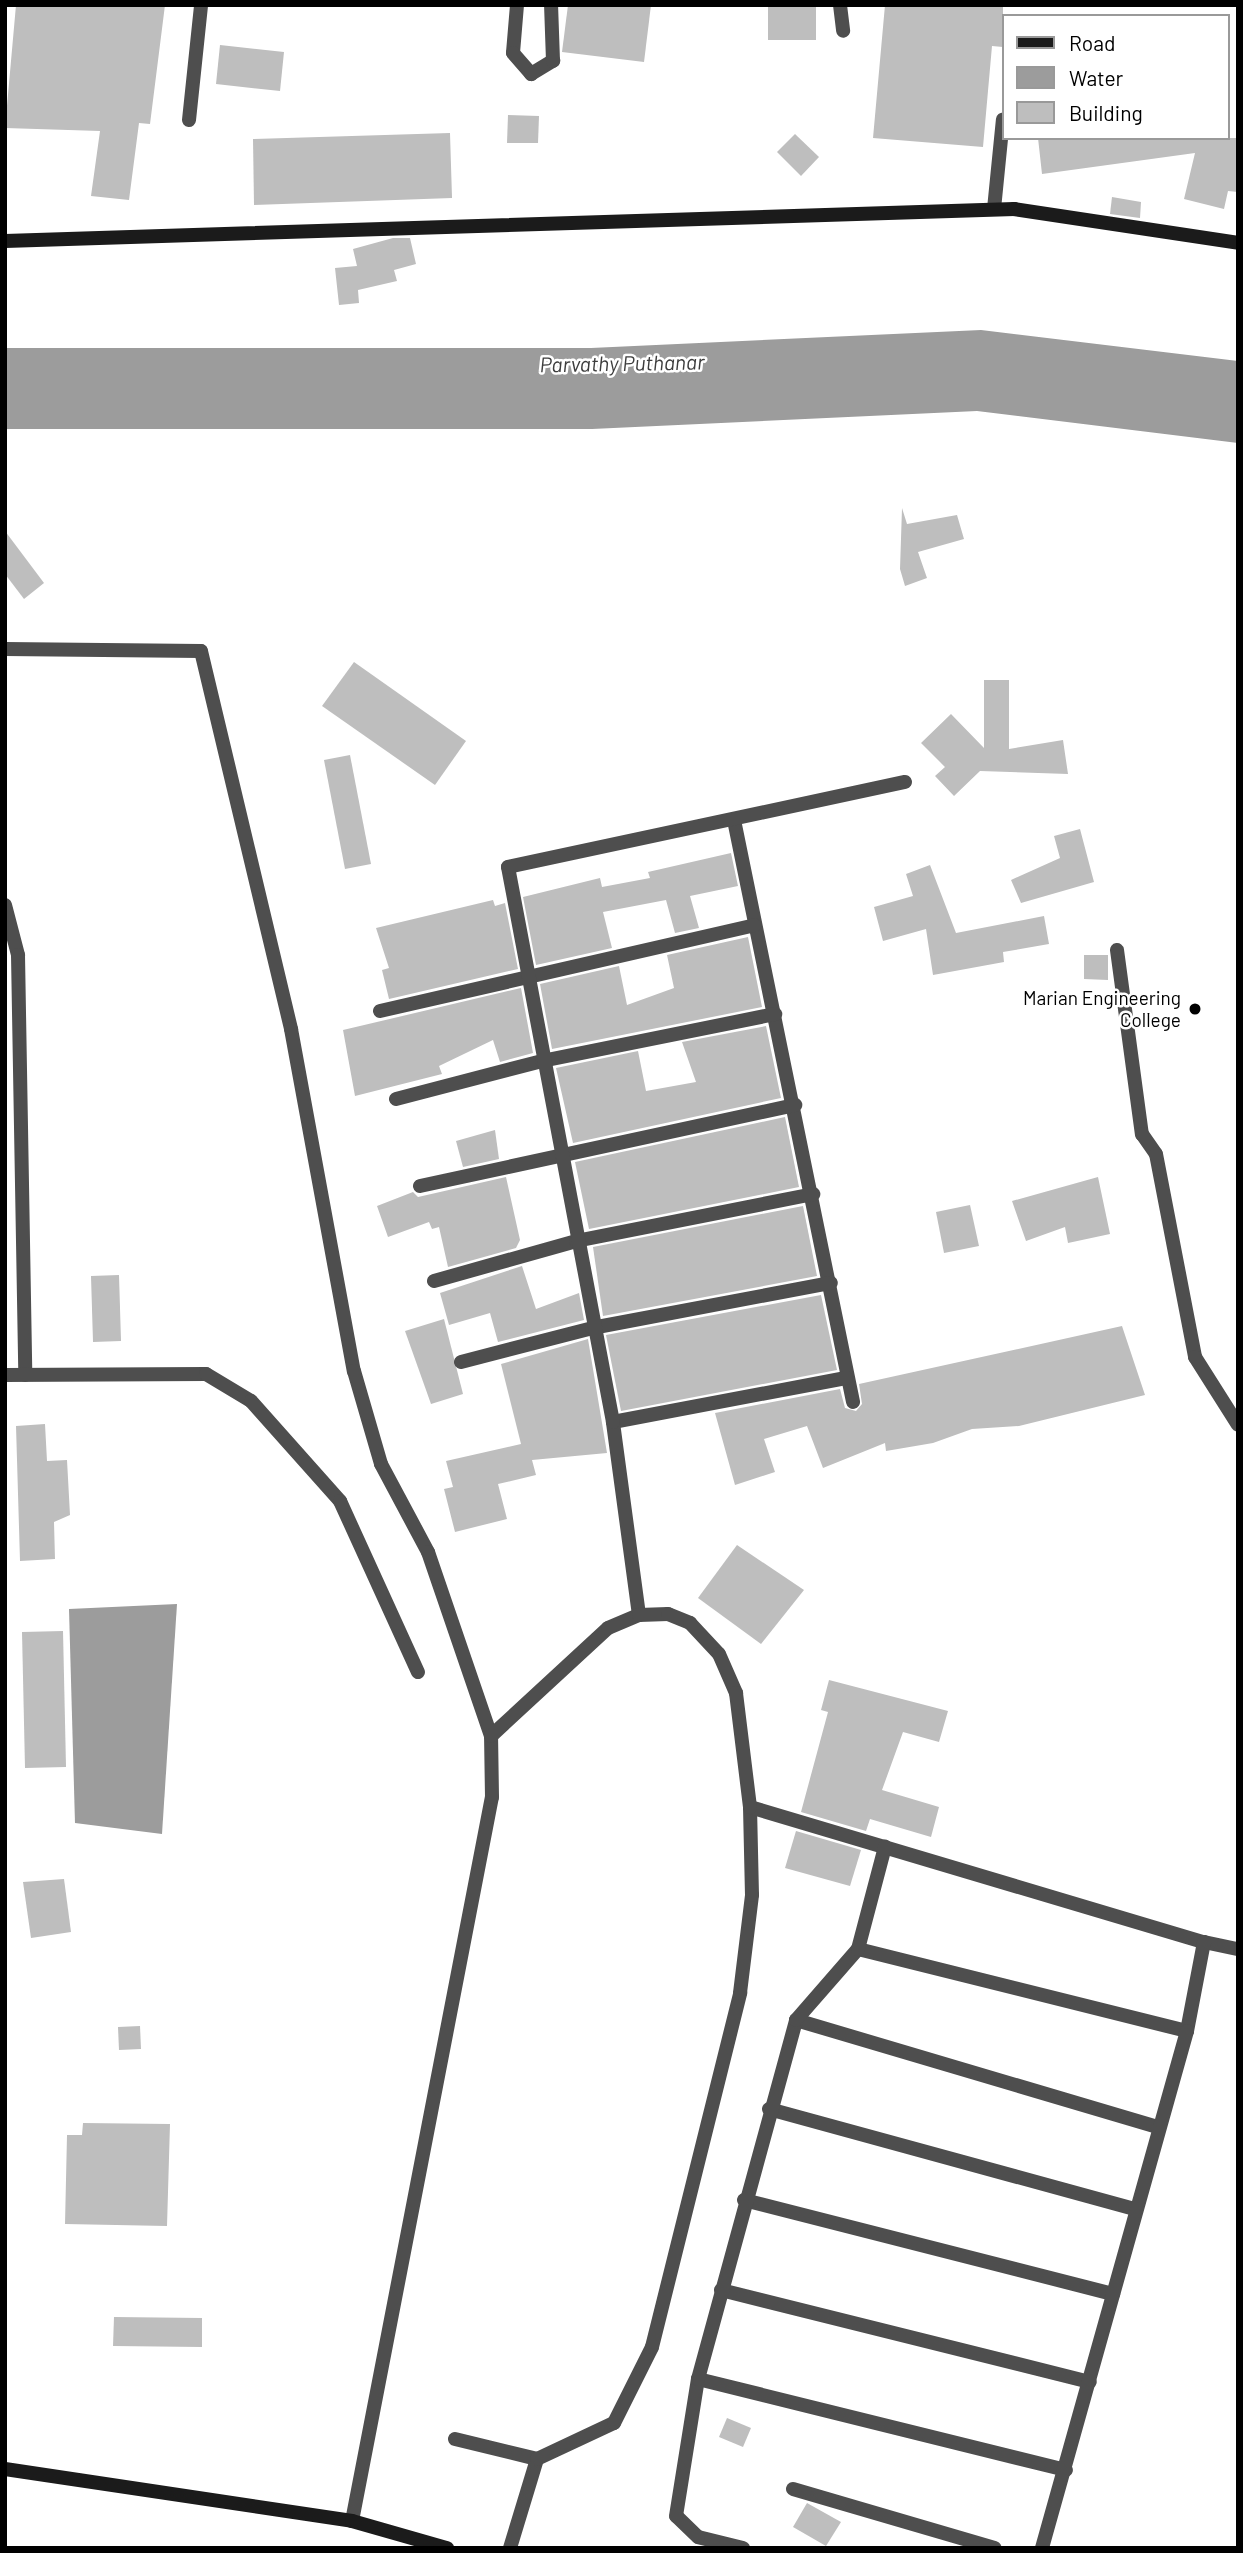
<!DOCTYPE html>
<html>
<head>
<meta charset="utf-8">
<style>
	body { margin:0 }
	#map { position:relative; width:1243px; height:2553px; overflow:hidden; background:#fff; font-family:Barlow,sans-serif }
	div>[style] { position:absolute }
	.water>* { inset:0; background:#9c9c9c }
	.building>* { inset:0; background:#bebebe }
	.lane>* { height:14px; margin:-7px; padding:0 7px; transform-origin:7px; border-radius:7px; background:#4e4e4e }
	.street>* { height:14px; margin:-7px; padding:0 7px; transform-origin:7px; border-radius:7px; background:#4e4e4e }
	.secondary>* { height:14px; margin:-7px; padding:0 7px; transform-origin:7px; border-radius:7px; background:#1b1b1b }
	.dots>* { width:19px; height:19px; translate:-50% -50%; box-sizing:border-box; border:4px solid #fff; border-radius:50% }
	span { translate:-50% -50%; white-space:nowrap; text-align:center; line-height:1.15; -webkit-text-stroke:5px #fff; paint-order:stroke }
	.poi-label { font-size:19px; color:#000 }
	.right { translate:-100% -50%; text-align:right }
	.water-label { font-size:21px; color:#3d3d3d; font-style:italic }
	.frame { position:absolute; inset:0; border:7px solid #000; pointer-events:none }
	.legend { position:absolute; left:1002px; top:14px; width:228px; height:126px; box-sizing:border-box; background:#fff; border:2px solid #999; margin:0; padding:9px 12px; list-style:none; font-size:21px; color:#000 }
	.legend li { display:flex; align-items:center; gap:14px; height:35px }
	.legend b { width:35px; border:2px solid #999 }
</style>
</head>
<body>
<div id="map">
	<div class="water">
		<div style="clip-path:polygon(981px 330px,1238px 361px,1238px 443px,977px 411px,592px 429px,5px 429px,5px 348px,591px 348px)"></div>
		<div style="clip-path:polygon(177px 1604px,162px 1834px,75px 1823px,69px 1609px)"></div>
	</div>
	<div class="building">
		<div style="clip-path:polygon(16px 5px,165px 5px,150px 124px,139px 123px,129px 200px,91px 196px,100px 131px,5px 128px)"></div>
		<div style="clip-path:polygon(568px 5px,651px 5px,644px 62px,562px 52px)"></div>
		<div style="clip-path:polygon(768px 5px,816px 5px,816px 40px,768px 40px)"></div>
		<div style="clip-path:polygon(885px 5px,1003px 5px,1003px 47px,992px 46px,983px 147px,873px 138px)"></div>
		<div style="clip-path:polygon(220px 45px,284px 52px,280px 91px,216px 84px)"></div>
		<div style="clip-path:polygon(508px 115px,539px 116px,538px 143px,507px 143px)"></div>
		<div style="clip-path:polygon(450px 133px,452px 198px,254px 205px,253px 139px)"></div>
		<div style="clip-path:polygon(795px 134px,819px 157px,801px 176px,777px 152px)"></div>
		<div style="clip-path:polygon(1038px 138px,1238px 138px,1238px 192px,1228px 191px,1224px 209px,1184px 199px,1195px 153px,1042px 174px)"></div>
		<div style="clip-path:polygon(1112px 197px,1141px 202px,1140px 218px,1110px 214px)"></div>
		<div style="clip-path:polygon(393px 238px,410px 238px,416px 264px,394px 270px,397px 281px,358px 290px,359px 303px,339px 305px,335px 268px,357px 266px,353px 249px)"></div>
		<div style="clip-path:polygon(902px 508px,907px 524px,957px 515px,964px 539px,918px 552px,927px 578px,905px 586px,900px 569px)"></div>
		<div style="clip-path:polygon(5px 531px,44px 583px,24px 599px,5px 574px)"></div>
		<div style="clip-path:polygon(354px 662px,466px 741px,435px 785px,322px 706px)"></div>
		<div style="clip-path:polygon(984px 680px,1009px 680px,1009px 749px,1063px 740px,1068px 774px,980px 771px,954px 796px,935px 776px,945px 767px,921px 743px,951px 714px,984px 748px)"></div>
		<div style="clip-path:polygon(350px 755px,371px 864px,345px 869px,324px 760px)"></div>
		<div style="clip-path:polygon(1080px 829px,1094px 882px,1021px 903px,1011px 880px,1060px 858px,1054px 836px)"></div>
		<div style="clip-path:polygon(731px 853px,738px 886px,690px 896px,699px 928px,675px 933px,666px 900px,603px 912px,612px 948px,536px 965px,523px 897px,600px 878px,602px 887px,650px 878px,648px 872px)"></div>
		<div style="clip-path:polygon(930px 865px,956px 933px,1044px 916px,1049px 944px,1003px 952px,1004px 962px,933px 975px,926px 929px,883px 941px,874px 907px,913px 896px,906px 874px)"></div>
		<div style="clip-path:polygon(493px 900px,495px 906px,505px 903px,518px 969px,389px 999px,382px 970px,389px 968px,376px 928px)"></div>
		<div style="clip-path:polygon(748px 937px,762px 1007px,552px 1049px,540px 984px,619px 966px,627px 1005px,674px 988px,667px 955px)"></div>
		<div style="clip-path:polygon(1084px 955px,1108px 955px,1108px 980px,1084px 979px)"></div>
		<div style="clip-path:polygon(521px 988px,533px 1053px,500px 1062px,493px 1040px,439px 1066px,442px 1074px,355px 1096px,343px 1030px)"></div>
		<div style="clip-path:polygon(766px 1026px,781px 1098px,573px 1143px,556px 1068px,638px 1051px,646px 1091px,696px 1082px,682px 1042px)"></div>
		<div style="clip-path:polygon(785px 1117px,799px 1187px,589px 1229px,575px 1162px)"></div>
		<div style="clip-path:polygon(495px 1130px,499px 1159px,463px 1167px,456px 1141px)"></div>
		<div style="clip-path:polygon(506px 1177px,520px 1240px,516px 1248px,448px 1267px,439px 1227px,432px 1229px,429px 1222px,388px 1237px,377px 1206px,413px 1192px,418px 1197px)"></div>
		<div style="clip-path:polygon(1098px 1177px,1110px 1234px,1068px 1243px,1065px 1227px,1026px 1241px,1012px 1201px)"></div>
		<div style="clip-path:polygon(970px 1205px,979px 1246px,944px 1253px,936px 1212px)"></div>
		<div style="clip-path:polygon(803px 1206px,817px 1276px,603px 1316px,593px 1247px)"></div>
		<div style="clip-path:polygon(522px 1266px,536px 1309px,579px 1293px,584px 1320px,498px 1342px,490px 1313px,449px 1325px,440px 1293px)"></div>
		<div style="clip-path:polygon(119px 1275px,121px 1341px,93px 1342px,91px 1276px)"></div>
		<div style="clip-path:polygon(821px 1295px,837px 1370px,621px 1411px,606px 1335px)"></div>
		<div style="clip-path:polygon(444px 1319px,463px 1394px,431px 1404px,405px 1331px)"></div>
		<div style="clip-path:polygon(1122px 1326px,1145px 1395px,1019px 1426px,972px 1429px,933px 1443px,886px 1451px,885px 1443px,823px 1468px,807px 1426px,764px 1439px,775px 1472px,735px 1485px,715px 1413px,840px 1389px,845px 1408px,856px 1411px,862px 1404px,859px 1384px)"></div>
		<div style="clip-path:polygon(588px 1339px,607px 1453px,532px 1460px,536px 1475px,498px 1484px,507px 1519px,455px 1532px,444px 1489px,453px 1487px,446px 1461px,521px 1444px,501px 1364px)"></div>
		<div style="clip-path:polygon(45px 1424px,47px 1461px,67px 1460px,70px 1515px,54px 1522px,55px 1559px,20px 1561px,16px 1426px)"></div>
		<div style="clip-path:polygon(737px 1545px,804px 1590px,761px 1644px,698px 1598px)"></div>
		<div style="clip-path:polygon(63px 1631px,66px 1767px,25px 1768px,22px 1632px)"></div>
		<div style="clip-path:polygon(829px 1680px,948px 1711px,939px 1742px,903px 1732px,882px 1790px,939px 1807px,931px 1837px,870px 1819px,866px 1831px,801px 1812px,828px 1712px,821px 1710px)"></div>
		<div style="clip-path:polygon(796px 1831px,861px 1850px,850px 1886px,785px 1868px)"></div>
		<div style="clip-path:polygon(64px 1879px,71px 1932px,31px 1938px,23px 1882px)"></div>
		<div style="clip-path:polygon(140px 2026px,141px 2049px,119px 2050px,118px 2027px)"></div>
		<div style="clip-path:polygon(83px 2123px,170px 2124px,167px 2226px,65px 2224px,67px 2135px,82px 2135px)"></div>
		<div style="clip-path:polygon(114px 2317px,202px 2318px,202px 2347px,113px 2346px)"></div>
		<div style="clip-path:polygon(727px 2418px,751px 2428px,743px 2447px,719px 2437px)"></div>
		<div style="clip-path:polygon(807px 2503px,841px 2522px,826px 2546px,793px 2527px)"></div>
	</div>
	<div class="lane">
		<div style="left:840px;top:5px;width:26px;rotate:83deg"></div>
		<div style="left:5px;top:905px;width:52px;rotate:75.4deg"></div>
		<div style="left:18px;top:955px;width:420px;rotate:89deg"></div>
		<div style="left:1117px;top:950px;width:186px;rotate:82.3deg"></div>
		<div style="left:1142px;top:1134px;width:24px;rotate:55deg"></div>
		<div style="left:1156px;top:1154px;width:207px;rotate:79.1deg"></div>
		<div style="left:1195px;top:1357px;width:80px;rotate:57.7deg"></div>
		<div style="left:5px;top:1375px;width:201px;rotate:-0.3deg"></div>
		<div style="left:206px;top:1374px;width:52px;rotate:31deg"></div>
		<div style="left:251px;top:1401px;width:134px;rotate:48.3deg"></div>
		<div style="left:340px;top:1501px;width:188px;rotate:65.5deg"></div>
		<div style="left:1204px;top:1942px;width:35px;rotate:12deg"></div>
		<div style="left:858px;top:1949px;width:339px;rotate:14deg"></div>
		<div style="left:796px;top:2020px;width:377px;rotate:16.5deg"></div>
		<div style="left:769px;top:2109px;width:378px;rotate:15.3deg"></div>
		<div style="left:744px;top:2200px;width:381px;rotate:14.3deg"></div>
		<div style="left:721px;top:2290px;width:380px;rotate:14deg"></div>
		<div style="left:698px;top:2379px;width:379px;rotate:13.9deg"></div>
		<div style="left:455px;top:2439px;width:84px;rotate:13.7deg"></div>
		<div style="left:793px;top:2489px;width:210px;rotate:16.3deg"></div>
		<div style="left:510px;top:2548px;width:93px;rotate:-73.1deg"></div>
		<div style="left:537px;top:2459px;width:85px;rotate:-25.1deg"></div>
		<div style="left:614px;top:2423px;width:85px;rotate:-63.4deg"></div>
		<div style="left:652px;top:2347px;width:365px;rotate:-76deg"></div>
		<div style="left:740px;top:1993px;width:99px;rotate:-83deg"></div>
		<div style="left:752px;top:1895px;width:88px;rotate:-91.3deg"></div>
		<div style="left:750px;top:1807px;width:474px;rotate:16.6deg"></div>
		<div style="left:1204px;top:1942px;width:91px;rotate:100.8deg"></div>
		<div style="left:1187px;top:2031px;width:537px;rotate:105.67deg"></div>
		<div style="left:743px;top:2548px;width:46px;rotate:-166.3deg"></div>
		<div style="left:698px;top:2537px;width:30px;rotate:-136deg"></div>
		<div style="left:676px;top:2516px;width:139px;rotate:-80.9deg"></div>
		<div style="left:698px;top:2379px;width:372px;rotate:-74.7deg"></div>
		<div style="left:796px;top:2020px;width:94px;rotate:-48.9deg"></div>
		<div style="left:858px;top:1949px;width:106px;rotate:-75.2deg"></div>
	</div>
	<div class="street">
		<div style="left:517px;top:5px;width:48px;rotate:94.8deg"></div>
		<div style="left:513px;top:53px;width:28px;rotate:49deg"></div>
		<div style="left:531px;top:74px;width:26px;rotate:-31deg"></div>
		<div style="left:553px;top:61px;width:56px;rotate:-92deg"></div>
		<div style="left:189px;top:120px;width:116px;rotate:-84deg"></div>
		<div style="left:994px;top:209px;width:90px;rotate:-84.3deg"></div>
		<div style="left:5px;top:649px;width:196px;rotate:0.6deg"></div>
		<div style="left:201px;top:651px;width:389px;rotate:76.6deg"></div>
		<div style="left:291px;top:1029px;width:348px;rotate:79.6deg"></div>
		<div style="left:354px;top:1371px;width:97px;rotate:73.8deg"></div>
		<div style="left:381px;top:1464px;width:100px;rotate:61.9deg"></div>
		<div style="left:428px;top:1552px;width:194px;rotate:71.1deg"></div>
		<div style="left:734px;top:820px;width:594px;rotate:78.44deg"></div>
		<div style="left:380px;top:1011px;width:384px;rotate:-12.9deg"></div>
		<div style="left:396px;top:1099px;width:151px;rotate:-14.6deg"></div>
		<div style="left:542px;top:1061px;width:238px;rotate:-11.4deg"></div>
		<div style="left:420px;top:1186px;width:384px;rotate:-12.2deg"></div>
		<div style="left:434px;top:1281px;width:148px;rotate:-15.7deg"></div>
		<div style="left:576px;top:1241px;width:242px;rotate:-11.2deg"></div>
		<div style="left:461px;top:1362px;width:135px;rotate:-14.5deg"></div>
		<div style="left:592px;top:1328px;width:243px;rotate:-10.7deg"></div>
		<div style="left:613px;top:1422px;width:237px;rotate:-10.7deg"></div>
		<div style="left:639px;top:1615px;width:195px;rotate:-97.7deg"></div>
		<div style="left:613px;top:1422px;width:565px;rotate:-100.71deg"></div>
		<div style="left:508px;top:867px;width:406px;rotate:-12.1deg"></div>
		<div style="left:352px;top:2521px;width:737px;rotate:-79.06deg"></div>
		<div style="left:492px;top:1797px;width:61px;rotate:-90.9deg"></div>
		<div style="left:491px;top:1736px;width:159px;rotate:-42.7deg"></div>
		<div style="left:608px;top:1628px;width:34px;rotate:-23deg"></div>
		<div style="left:639px;top:1615px;width:29px;rotate:-2deg"></div>
		<div style="left:668px;top:1614px;width:24px;rotate:22deg"></div>
		<div style="left:690px;top:1623px;width:42px;rotate:46.9deg"></div>
		<div style="left:719px;top:1654px;width:43px;rotate:66.4deg"></div>
		<div style="left:736px;top:1693px;width:115px;rotate:83deg"></div>
	</div>
	<div class="secondary">
		<div style="left:5px;top:241px;width:1010px;rotate:-1.82deg"></div>
		<div style="left:1014px;top:209px;width:227px;rotate:8.6deg"></div>
		<div style="left:5px;top:2469px;width:351px;rotate:8.5deg"></div>
		<div style="left:352px;top:2521px;width:99px;rotate:15.9deg"></div>
	</div>
	<div class="dots">
		<div style="left:1195px;top:1009px;background:#000"></div>
	</div>
	<div class="poi-label">
		<span class="right" style="left:1181px;top:1009px">Marian Engineering<br>College</span>
	</div>
	<div class="water-label">
		<span style="left:622px;top:363px;rotate:-1deg">Parvathy Puthanar</span>
	</div>
	<div class="frame"></div>
	<ul class="legend">
	<li><b style="height:9px;background:#1b1b1b"></b>Road</li>
	<li><b style="height:19px;background:#9c9c9c"></b>Water</li>
	<li><b style="height:19px;background:#bebebe"></b>Building</li>
	</ul>
</div>
</body>
</html>
